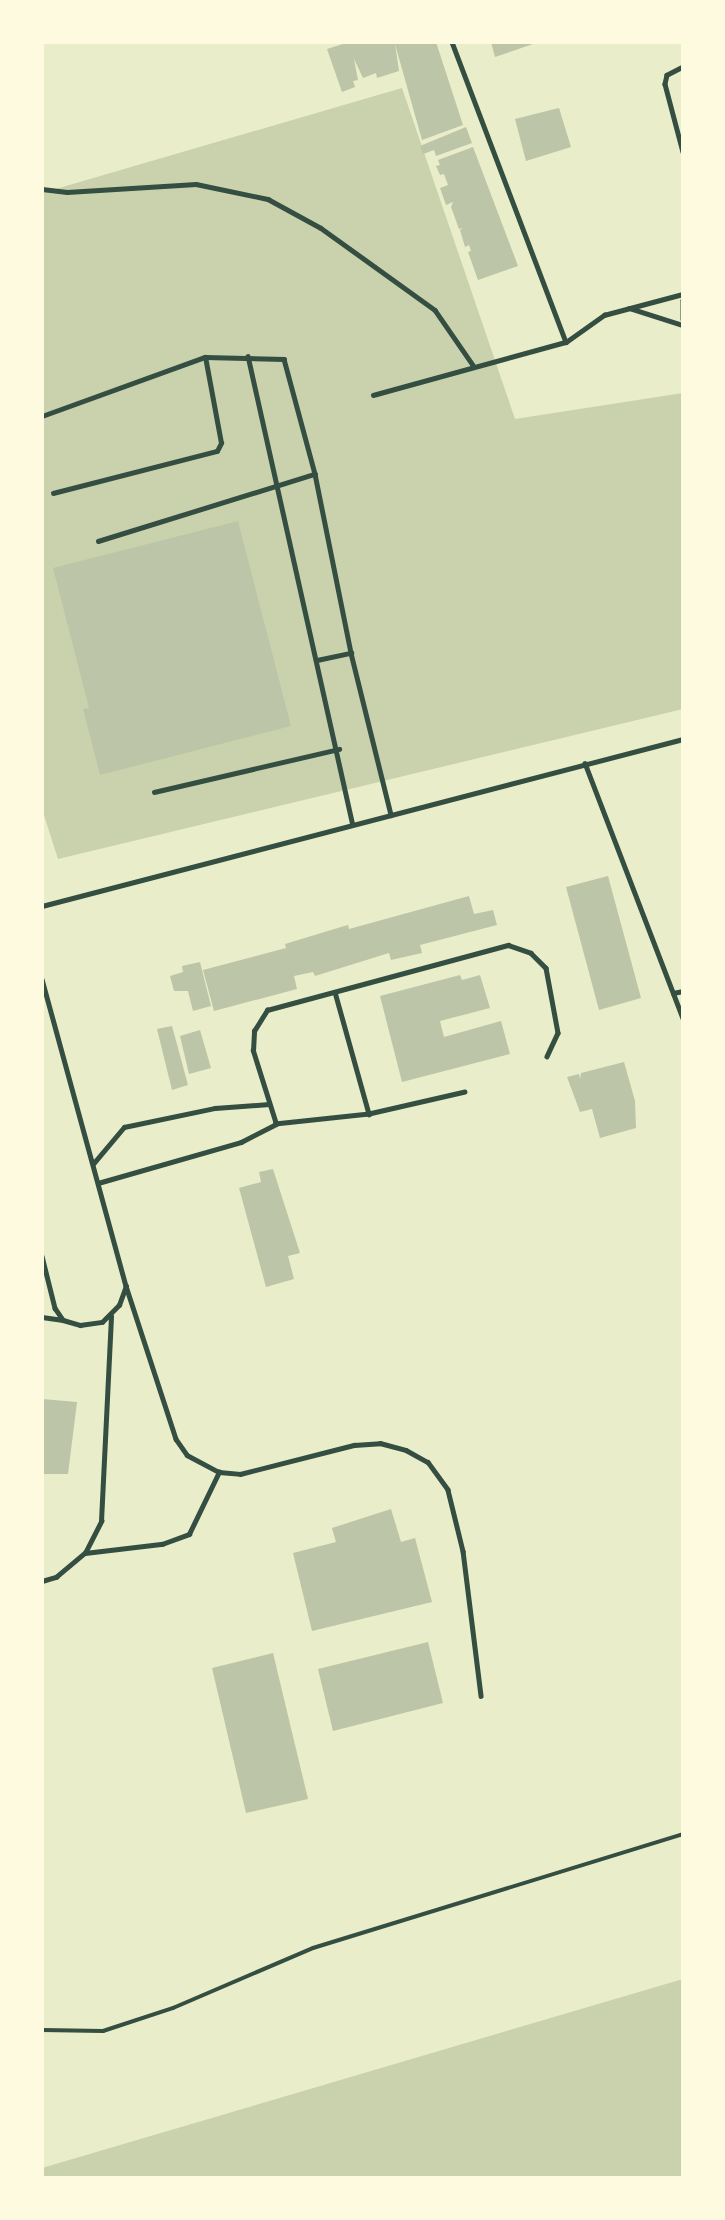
<!DOCTYPE html>
<html>
<head>
<meta charset="utf-8">
<style>
	body { margin:0 }
	#map { position:relative; width:725px; height:2220px; overflow:hidden; background:#e9edc9; font-family:Roboto,sans-serif }
	div>[style] { position:absolute }
	.green>* { inset:0; background:#cad2ad }
	.building>* { inset:0; background:#bcc5a7 }
	.path>* { height:4px; margin:-2px; padding:0 2px; transform-origin:2px; border-radius:2px; background:#344e41 }
	.service>* { height:4.5px; margin:-2.25px; padding:0 2.25px; transform-origin:2.25px; border-radius:2.25px; background:#344e41 }
	span { translate:-50% -50%; white-space:nowrap; text-align:center; line-height:1.15; -webkit-text-stroke:5px #fefae0; paint-order:stroke }
	.frame { position:absolute; inset:0; border:44px solid #fefae0; pointer-events:none }
</style>
</head>
<body>
<div id="map">
	<div class="green">
		<div style="clip-path:polygon(402px 88px,515px 419px,683px 393px,683px 709px,58px 859px,42px 809px,42px 193px)"></div>
		<div style="clip-path:polygon(683px 1979px,683px 2178px,42px 2178px,42px 2168px)"></div>
	</div>
	<div class="building">
		<div style="clip-path:polygon(349px 42px,436px 42px,463px 125px,422px 140px,395px 44px,399px 71px,377px 78px,376px 73px,363px 78px,354px 59px,358px 80px,353px 81px,355px 87px,342px 92px,327px 49px)"></div>
		<div style="clip-path:polygon(491px 42px,539px 42px,495px 57px)"></div>
		<div style="clip-path:polygon(559px 108px,571px 147px,526px 161px,515px 119px)"></div>
		<div style="clip-path:polygon(466px 127px,472px 143px,436px 156px,434px 150px,423px 154px,420px 146px)"></div>
		<div style="clip-path:polygon(473px 147px,518px 266px,478px 280px,468px 252px,471px 251px,469px 245px,465px 247px,460px 230px,463px 228px,459px 229px,451px 207px,453px 202px,446px 205px,440px 188px,448px 185px,444px 174px,440px 175px,436px 166px,440px 165px,438px 160px)"></div>
		<div style="clip-path:polygon(238px 521px,291px 726px,100px 775px,83px 709px,89px 708px,53px 568px)"></div>
		<div style="clip-path:polygon(608px 876px,641px 998px,599px 1010px,566px 887px)"></div>
		<div style="clip-path:polygon(469px 896px,474px 914px,493px 910px,497px 925px,420px 945px,422px 953px,391px 960px,389px 953px,315px 976px,313px 972px,294px 976px,297px 989px,214px 1011px,203px 970px,286px 948px,285px 944px,341px 927px,348px 925px,349px 929px)"></div>
		<div style="clip-path:polygon(200px 962px,211px 1006px,193px 1011px,188px 991px,174px 991px,170px 976px,183px 972px,182px 966px)"></div>
		<div style="clip-path:polygon(460px 975px,462px 980px,480px 975px,490px 1008px,440px 1021px,444px 1037px,501px 1021px,510px 1054px,402px 1082px,380px 996px)"></div>
		<div style="clip-path:polygon(172px 1026px,188px 1085px,172px 1090px,157px 1029px)"></div>
		<div style="clip-path:polygon(200px 1030px,211px 1068px,189px 1074px,180px 1036px)"></div>
		<div style="clip-path:polygon(624px 1062px,635px 1101px,636px 1128px,600px 1138px,592px 1109px,580px 1112px,567px 1077px,579px 1074px,580px 1079px,581px 1073px)"></div>
		<div style="clip-path:polygon(273px 1169px,300px 1253px,288px 1256px,294px 1279px,266px 1287px,239px 1188px,261px 1182px,259px 1172px)"></div>
		<div style="clip-path:polygon(42px 1399px,77px 1402px,68px 1474px,42px 1474px)"></div>
		<div style="clip-path:polygon(391px 1509px,401px 1542px,415px 1538px,432px 1602px,312px 1631px,293px 1553px,336px 1542px,332px 1528px)"></div>
		<div style="clip-path:polygon(428px 1642px,443px 1703px,333px 1731px,318px 1669px)"></div>
		<div style="clip-path:polygon(273px 1653px,308px 1799px,246px 1813px,212px 1668px)"></div>
	</div>
	<div class="path">
		<div style="left:42px;top:2030px;width:61px;rotate:0.9deg"></div>
		<div style="left:103px;top:2031px;width:74px;rotate:-18.2deg"></div>
		<div style="left:173px;top:2008px;width:152px;rotate:-23.2deg"></div>
		<div style="left:313px;top:1948px;width:387px;rotate:-17.1deg"></div>
	</div>
	<div class="service">
		<div style="left:452px;top:42px;width:321px;rotate:69.2deg"></div>
		<div style="left:683px;top:67px;width:18px;rotate:153deg"></div>
		<div style="left:667px;top:75px;width:9px;rotate:103deg"></div>
		<div style="left:665px;top:84px;width:70px;rotate:75.2deg"></div>
		<div style="left:42px;top:189px;width:25px;rotate:7deg"></div>
		<div style="left:67px;top:192px;width:129px;rotate:-3.5deg"></div>
		<div style="left:196px;top:184px;width:74px;rotate:11.8deg"></div>
		<div style="left:268px;top:199px;width:60px;rotate:28.7deg"></div>
		<div style="left:321px;top:228px;width:140px;rotate:35.7deg"></div>
		<div style="left:435px;top:310px;width:67px;rotate:55.4deg"></div>
		<div style="left:683px;top:300px;width:19px;rotate:90deg"></div>
		<div style="left:629px;top:308px;width:57px;rotate:17.5deg"></div>
		<div style="left:248px;top:356px;width:480px;rotate:77.4deg"></div>
		<div style="left:373px;top:395px;width:200px;rotate:-15.4deg"></div>
		<div style="left:566px;top:342px;width:47px;rotate:-35.4deg"></div>
		<div style="left:604px;top:315px;width:82px;rotate:-14.9deg"></div>
		<div style="left:42px;top:416px;width:173px;rotate:-19.9deg"></div>
		<div style="left:205px;top:357px;width:79px;rotate:1.5deg"></div>
		<div style="left:284px;top:359px;width:119px;rotate:74.9deg"></div>
		<div style="left:315px;top:474px;width:183px;rotate:78.6deg"></div>
		<div style="left:351px;top:653px;width:167px;rotate:76.1deg"></div>
		<div style="left:53px;top:493px;width:169px;rotate:-14.4deg"></div>
		<div style="left:217px;top:451px;width:9px;rotate:-63deg"></div>
		<div style="left:221px;top:443px;width:87px;rotate:-100.5deg"></div>
		<div style="left:98px;top:541px;width:227px;rotate:-17.2deg"></div>
		<div style="left:317px;top:660px;width:35px;rotate:-12deg"></div>
		<div style="left:585px;top:763px;width:273px;rotate:69deg"></div>
		<div style="left:154px;top:792px;width:190px;rotate:-13.1deg"></div>
		<div style="left:42px;top:906px;width:662px;rotate:-14.6deg"></div>
		<div style="left:42px;top:979px;width:318px;rotate:74.7deg"></div>
		<div style="left:126px;top:1286px;width:161px;rotate:71.9deg"></div>
		<div style="left:176px;top:1439px;width:19px;rotate:55deg"></div>
		<div style="left:187px;top:1455px;width:36px;rotate:28deg"></div>
		<div style="left:219px;top:1472px;width:21px;rotate:5deg"></div>
		<div style="left:240px;top:1474px;width:118px;rotate:-14.3deg"></div>
		<div style="left:354px;top:1445px;width:26px;rotate:-4deg"></div>
		<div style="left:380px;top:1443px;width:27px;rotate:15deg"></div>
		<div style="left:406px;top:1450px;width:25px;rotate:29deg"></div>
		<div style="left:428px;top:1462px;width:34px;rotate:54deg"></div>
		<div style="left:448px;top:1490px;width:63px;rotate:76.2deg"></div>
		<div style="left:463px;top:1551px;width:146px;rotate:82.9deg"></div>
		<div style="left:335px;top:992px;width:127px;rotate:74.4deg"></div>
		<div style="left:673px;top:993px;width:10px;rotate:-11deg"></div>
		<div style="left:465px;top:1092px;width:98px;rotate:167.1deg"></div>
		<div style="left:369px;top:1114px;width:94px;rotate:173.9deg"></div>
		<div style="left:276px;top:1124px;width:77px;rotate:-107.5deg"></div>
		<div style="left:253px;top:1051px;width:20px;rotate:-87deg"></div>
		<div style="left:254px;top:1031px;width:25px;rotate:-58deg"></div>
		<div style="left:267px;top:1010px;width:250px;rotate:-15.1deg"></div>
		<div style="left:508px;top:945px;width:24px;rotate:19deg"></div>
		<div style="left:531px;top:953px;width:21px;rotate:45deg"></div>
		<div style="left:546px;top:968px;width:66px;rotate:79.5deg"></div>
		<div style="left:558px;top:1033px;width:26px;rotate:115deg"></div>
		<div style="left:93px;top:1164px;width:48px;rotate:-50deg"></div>
		<div style="left:124px;top:1127px;width:93px;rotate:-11.8deg"></div>
		<div style="left:215px;top:1108px;width:54px;rotate:-4.2deg"></div>
		<div style="left:98px;top:1183px;width:149px;rotate:-16deg"></div>
		<div style="left:241px;top:1142px;width:39px;rotate:-27deg"></div>
		<div style="left:42px;top:1256px;width:54px;rotate:76deg"></div>
		<div style="left:55px;top:1308px;width:14px;rotate:56deg"></div>
		<div style="left:63px;top:1320px;width:18px;rotate:16deg"></div>
		<div style="left:80px;top:1325px;width:22px;rotate:-8deg"></div>
		<div style="left:102px;top:1322px;width:24px;rotate:-45deg"></div>
		<div style="left:119px;top:1305px;width:20px;rotate:-70deg"></div>
		<div style="left:42px;top:1317px;width:21px;rotate:8deg"></div>
		<div style="left:85px;top:1553px;width:78px;rotate:-6.7deg"></div>
		<div style="left:162px;top:1544px;width:29px;rotate:-20deg"></div>
		<div style="left:189px;top:1534px;width:69px;rotate:-64.2deg"></div>
		<div style="left:42px;top:1581px;width:15px;rotate:-16deg"></div>
		<div style="left:56px;top:1577px;width:38px;rotate:-40deg"></div>
		<div style="left:85px;top:1553px;width:36px;rotate:-63deg"></div>
		<div style="left:101px;top:1521px;width:205px;rotate:-87.2deg"></div>
	</div>
	<div class="frame"></div>
</div>
</body>
</html>
